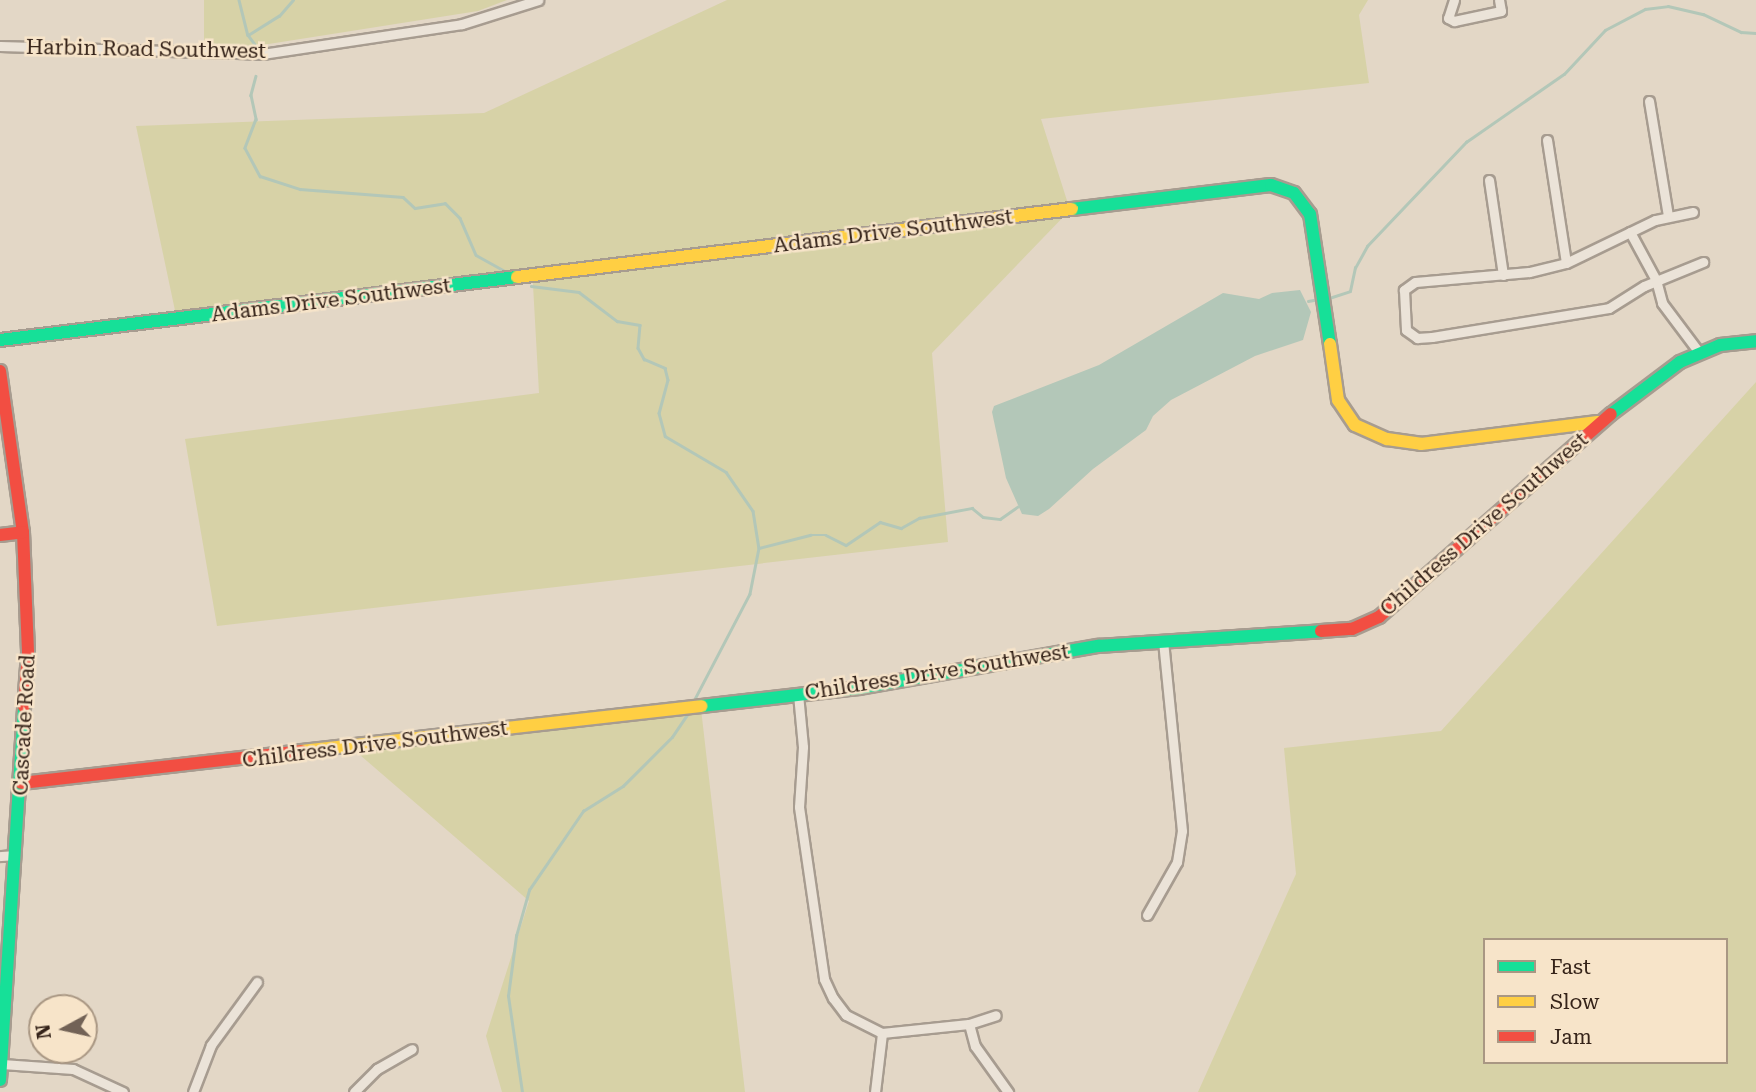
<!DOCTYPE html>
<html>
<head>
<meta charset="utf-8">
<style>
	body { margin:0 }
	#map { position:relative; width:1756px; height:1092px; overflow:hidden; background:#e3d7c6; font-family:"Roboto Serif",serif }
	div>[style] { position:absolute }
	.green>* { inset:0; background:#d7d2a7 }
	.water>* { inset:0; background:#b3c7b8 }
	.stream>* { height:2.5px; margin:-1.25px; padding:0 1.25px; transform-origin:1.25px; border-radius:1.25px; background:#b3c7b8 }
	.roads { filter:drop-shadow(2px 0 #a79c90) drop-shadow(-2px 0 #a79c90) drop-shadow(0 2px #a79c90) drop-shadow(0 -2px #a79c90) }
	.street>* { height:9px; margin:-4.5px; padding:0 4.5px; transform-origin:4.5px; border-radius:4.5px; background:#ebe3d8 }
	.fast>* { height:12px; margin:-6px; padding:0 6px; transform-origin:6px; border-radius:6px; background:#16e098 }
	.slow>* { height:12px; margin:-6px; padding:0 6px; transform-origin:6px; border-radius:6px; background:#ffcf43 }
	.jam>* { height:12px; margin:-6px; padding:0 6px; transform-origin:6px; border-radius:6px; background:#f24e42 }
	span { translate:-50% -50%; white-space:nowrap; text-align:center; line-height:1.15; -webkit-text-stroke:5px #f7e4c9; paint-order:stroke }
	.street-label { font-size:21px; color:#352319 }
	.legend { position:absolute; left:1483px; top:938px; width:245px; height:126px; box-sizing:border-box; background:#f7e4c9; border:2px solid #a99783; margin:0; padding:9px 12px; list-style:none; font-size:21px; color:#352319 }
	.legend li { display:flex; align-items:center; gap:14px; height:35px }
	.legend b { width:35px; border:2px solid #a99783 }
	.north { position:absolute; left:28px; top:994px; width:70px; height:70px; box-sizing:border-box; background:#f7e4c9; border:2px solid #a99783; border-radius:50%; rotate:262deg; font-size:19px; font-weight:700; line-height:28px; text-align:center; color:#352319 }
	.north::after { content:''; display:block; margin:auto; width:24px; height:32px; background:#726256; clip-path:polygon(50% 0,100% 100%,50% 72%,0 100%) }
</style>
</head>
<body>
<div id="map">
	<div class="green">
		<div style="clip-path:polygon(204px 0,507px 0,478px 11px,256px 46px,204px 43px)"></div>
		<div style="clip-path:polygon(727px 0,1368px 0,1359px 15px,1369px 83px,1041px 119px,1070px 210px,932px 353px,948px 542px,217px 626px,185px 439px,539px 393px,532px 267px,177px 320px,136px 126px,484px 113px)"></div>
		<div style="clip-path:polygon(evenodd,1756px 382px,1756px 1092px,1198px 1092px,1296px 874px,1284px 748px,1441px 731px,1756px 382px,1485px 940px,1726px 940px,1726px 1062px,1485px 1062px,1485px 940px)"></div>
		<div style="clip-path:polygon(700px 700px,745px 1092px,502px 1092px,486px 1036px,529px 901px,360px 755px,473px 728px)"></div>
	</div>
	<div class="water">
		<div style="clip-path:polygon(1300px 290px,1311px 312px,1303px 340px,1255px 356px,1171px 400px,1153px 416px,1146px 430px,1093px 469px,1049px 509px,1038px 516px,1022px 514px,1006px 478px,992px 412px,994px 406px,1099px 365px,1223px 293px,1259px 299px,1272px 293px)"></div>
	</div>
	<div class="stream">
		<div style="left:239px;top:0;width:36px;rotate:76deg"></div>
		<div style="left:248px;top:35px;width:15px;rotate:53deg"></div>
		<div style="left:248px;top:35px;width:36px;rotate:-32deg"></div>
		<div style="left:279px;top:16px;width:21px;rotate:-49deg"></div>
		<div style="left:256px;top:76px;width:20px;rotate:105deg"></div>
		<div style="left:251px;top:95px;width:25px;rotate:78deg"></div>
		<div style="left:256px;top:119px;width:31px;rotate:111deg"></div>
		<div style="left:245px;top:148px;width:32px;rotate:62deg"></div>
		<div style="left:260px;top:176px;width:42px;rotate:18deg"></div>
		<div style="left:300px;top:189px;width:103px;rotate:4.4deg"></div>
		<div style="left:403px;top:197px;width:16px;rotate:43deg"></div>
		<div style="left:415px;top:208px;width:30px;rotate:-9deg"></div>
		<div style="left:445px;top:203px;width:21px;rotate:45deg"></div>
		<div style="left:460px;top:218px;width:40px;rotate:66.6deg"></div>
		<div style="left:476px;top:255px;width:31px;rotate:29deg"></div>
		<div style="left:531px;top:286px;width:48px;rotate:7.1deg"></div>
		<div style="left:579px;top:292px;width:48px;rotate:37.3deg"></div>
		<div style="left:617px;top:321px;width:23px;rotate:10deg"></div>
		<div style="left:640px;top:325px;width:23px;rotate:95deg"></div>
		<div style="left:638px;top:348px;width:13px;rotate:61deg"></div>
		<div style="left:644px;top:359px;width:23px;rotate:23deg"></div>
		<div style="left:665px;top:368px;width:12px;rotate:76deg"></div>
		<div style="left:668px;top:380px;width:34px;rotate:105deg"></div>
		<div style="left:659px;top:413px;width:24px;rotate:75deg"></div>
		<div style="left:665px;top:436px;width:71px;rotate:30.5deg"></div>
		<div style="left:726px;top:472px;width:47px;rotate:55.3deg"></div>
		<div style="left:753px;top:511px;width:37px;rotate:81deg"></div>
		<div style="left:759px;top:548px;width:47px;rotate:101.1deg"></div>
		<div style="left:750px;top:594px;width:123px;rotate:117.6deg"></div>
		<div style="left:1326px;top:299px;width:25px;rotate:-18deg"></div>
		<div style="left:1350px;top:291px;width:24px;rotate:-78deg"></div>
		<div style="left:1355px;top:268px;width:25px;rotate:-61deg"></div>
		<div style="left:1367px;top:246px;width:144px;rotate:-46.4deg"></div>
		<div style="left:1466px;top:142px;width:119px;rotate:-34.8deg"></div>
		<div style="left:1564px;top:74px;width:60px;rotate:-47deg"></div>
		<div style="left:1605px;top:30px;width:45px;rotate:-27.7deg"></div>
		<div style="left:1645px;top:9px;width:23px;rotate:-7deg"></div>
		<div style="left:1668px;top:6px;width:36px;rotate:13deg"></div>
		<div style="left:1703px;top:14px;width:42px;rotate:25.3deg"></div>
		<div style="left:1741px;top:32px;width:15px;rotate:4deg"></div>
		<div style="left:1308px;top:301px;width:11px;rotate:-10deg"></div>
		<div style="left:759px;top:548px;width:53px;rotate:-14.3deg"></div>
		<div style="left:810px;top:535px;width:16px"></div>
		<div style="left:826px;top:535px;width:22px;rotate:27deg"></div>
		<div style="left:846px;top:545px;width:41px;rotate:-34.1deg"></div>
		<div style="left:880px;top:522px;width:22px;rotate:16deg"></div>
		<div style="left:901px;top:528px;width:21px;rotate:-29deg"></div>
		<div style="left:919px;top:518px;width:54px;rotate:-10.7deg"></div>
		<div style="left:972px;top:508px;width:14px;rotate:39deg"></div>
		<div style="left:983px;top:517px;width:17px;rotate:7deg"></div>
		<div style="left:1000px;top:519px;width:21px;rotate:-35deg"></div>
		<div style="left:522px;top:1092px;width:97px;rotate:-98.3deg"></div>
		<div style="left:508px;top:996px;width:61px;rotate:-82.4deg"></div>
		<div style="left:516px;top:936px;width:48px;rotate:-74.2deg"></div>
		<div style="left:529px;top:890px;width:96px;rotate:-55.6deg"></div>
		<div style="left:583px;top:811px;width:47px;rotate:-32deg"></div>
		<div style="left:623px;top:786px;width:69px;rotate:-45deg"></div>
		<div style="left:672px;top:737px;width:30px;rotate:-56deg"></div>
	</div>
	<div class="roads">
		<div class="street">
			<div style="left:1454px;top:0;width:19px;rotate:108deg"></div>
			<div style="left:1448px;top:18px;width:7px;rotate:27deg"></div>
			<div style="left:1454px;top:21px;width:48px;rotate:-12deg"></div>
			<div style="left:1501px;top:11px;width:11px;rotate:-100deg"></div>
			<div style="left:0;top:46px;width:262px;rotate:1.7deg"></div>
			<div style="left:262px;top:54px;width:202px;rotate:-8.5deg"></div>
			<div style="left:462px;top:24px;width:80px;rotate:-17.5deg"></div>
			<div style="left:1649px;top:101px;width:117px;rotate:80.6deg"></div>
			<div style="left:1547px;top:140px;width:124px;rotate:81.2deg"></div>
			<div style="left:1489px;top:180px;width:96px;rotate:81.6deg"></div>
			<div style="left:1693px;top:212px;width:39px;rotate:168deg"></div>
			<div style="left:1655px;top:220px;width:99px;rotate:154.2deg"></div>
			<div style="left:1566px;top:263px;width:38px;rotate:166deg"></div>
			<div style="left:1529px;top:272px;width:114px;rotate:175deg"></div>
			<div style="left:1415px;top:282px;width:14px;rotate:144deg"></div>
			<div style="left:1404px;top:290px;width:40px;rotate:87.1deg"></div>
			<div style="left:1406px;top:330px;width:14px;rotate:36deg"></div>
			<div style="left:1417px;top:338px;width:15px;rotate:-4deg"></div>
			<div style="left:1432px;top:337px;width:179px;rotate:-9.3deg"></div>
			<div style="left:1609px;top:308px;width:41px;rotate:-32.2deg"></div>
			<div style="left:1644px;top:286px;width:64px;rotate:-22.1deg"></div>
			<div style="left:1630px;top:232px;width:55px;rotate:61.6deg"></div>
			<div style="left:1656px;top:280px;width:24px;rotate:75deg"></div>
			<div style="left:1662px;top:303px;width:60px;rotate:53.1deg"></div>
			<div style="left:798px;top:694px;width:53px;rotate:84.6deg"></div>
			<div style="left:803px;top:747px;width:60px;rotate:93.8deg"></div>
			<div style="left:799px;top:807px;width:174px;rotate:81.7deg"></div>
			<div style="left:824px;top:979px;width:21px;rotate:65deg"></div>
			<div style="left:833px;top:998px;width:21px;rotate:53deg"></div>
			<div style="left:846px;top:1015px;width:40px;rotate:26.6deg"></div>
			<div style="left:882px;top:1033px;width:87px;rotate:-5.9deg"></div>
			<div style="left:969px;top:1024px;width:28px;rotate:-18deg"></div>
			<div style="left:0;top:856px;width:15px;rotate:-4deg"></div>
			<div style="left:1147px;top:915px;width:61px;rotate:-60.5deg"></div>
			<div style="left:1177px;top:862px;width:31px;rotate:-81deg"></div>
			<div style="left:1182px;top:831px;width:191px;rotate:-95.7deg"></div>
			<div style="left:969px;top:1024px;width:23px;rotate:75deg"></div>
			<div style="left:975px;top:1046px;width:57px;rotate:54.3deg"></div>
			<div style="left:2px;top:1064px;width:71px;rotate:4deg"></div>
			<div style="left:73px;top:1069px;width:55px;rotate:24.7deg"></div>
			<div style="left:193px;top:1092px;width:50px;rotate:-69deg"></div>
			<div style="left:211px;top:1045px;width:78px;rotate:-53.9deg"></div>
			<div style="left:354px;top:1092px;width:33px;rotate:-45deg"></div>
			<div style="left:377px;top:1069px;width:40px;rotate:-29.7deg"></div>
			<div style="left:875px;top:1092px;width:59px;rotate:-83.2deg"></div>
		</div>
		<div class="fast">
			<div style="left:1072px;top:209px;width:200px;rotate:-6.9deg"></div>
			<div style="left:1271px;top:185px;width:24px;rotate:19deg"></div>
			<div style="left:1294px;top:193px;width:26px;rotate:53deg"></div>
			<div style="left:1310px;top:214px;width:132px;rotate:81.3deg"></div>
			<div style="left:0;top:340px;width:521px;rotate:-6.95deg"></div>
			<div style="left:1611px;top:414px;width:86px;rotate:-37deg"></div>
			<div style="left:1680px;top:362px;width:43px;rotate:-23deg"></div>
			<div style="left:1720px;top:345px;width:36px;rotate:-6deg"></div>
			<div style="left:701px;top:706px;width:159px;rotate:-6.5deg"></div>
			<div style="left:859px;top:688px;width:243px;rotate:-10deg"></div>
			<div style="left:1098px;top:646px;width:224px;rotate:-3.8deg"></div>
			<div style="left:0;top:1080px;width:374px;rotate:-86.3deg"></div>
		</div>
		<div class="slow">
			<div style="left:517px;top:277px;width:559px;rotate:-6.99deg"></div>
			<div style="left:1330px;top:344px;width:57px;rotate:81.9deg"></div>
			<div style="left:1338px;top:400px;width:30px;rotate:56deg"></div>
			<div style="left:1355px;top:425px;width:35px;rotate:24deg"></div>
			<div style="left:1387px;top:439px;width:34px;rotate:8deg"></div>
			<div style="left:1421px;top:444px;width:178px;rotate:-7.1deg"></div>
			<div style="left:301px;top:751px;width:403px;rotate:-6.4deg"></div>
		</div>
		<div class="jam">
			<div style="left:0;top:371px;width:163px;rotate:81.9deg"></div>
			<div style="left:23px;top:532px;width:121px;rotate:87.6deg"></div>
			<div style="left:28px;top:653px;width:54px;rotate:94.2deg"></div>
			<div style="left:0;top:535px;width:23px;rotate:-7deg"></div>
			<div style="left:1321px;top:631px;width:31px;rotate:-4deg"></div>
			<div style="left:1352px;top:629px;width:30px;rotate:-24deg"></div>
			<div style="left:1379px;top:617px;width:308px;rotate:-41.2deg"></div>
			<div style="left:21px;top:783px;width:282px;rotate:-6.5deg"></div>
		</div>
	</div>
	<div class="street-label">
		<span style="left:146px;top:49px;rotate:1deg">Harbin Road Southwest</span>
		<span style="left:893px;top:231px;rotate:-7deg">Adams Drive Southwest</span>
		<span style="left:331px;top:300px;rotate:-7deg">Adams Drive Southwest</span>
		<span style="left:1484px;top:524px;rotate:-41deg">Childress Drive Southwest</span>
		<span style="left:937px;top:672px;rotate:-9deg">Childress Drive Southwest</span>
		<span style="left:24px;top:725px;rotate:-87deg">Cascade Road</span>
		<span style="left:375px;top:744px;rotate:-7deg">Childress Drive Southwest</span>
	</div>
	<ul class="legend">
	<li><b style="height:9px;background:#16e098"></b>Fast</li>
	<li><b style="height:9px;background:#ffcf43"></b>Slow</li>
	<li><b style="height:9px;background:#f24e42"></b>Jam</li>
	</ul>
	<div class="north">N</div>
</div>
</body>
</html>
